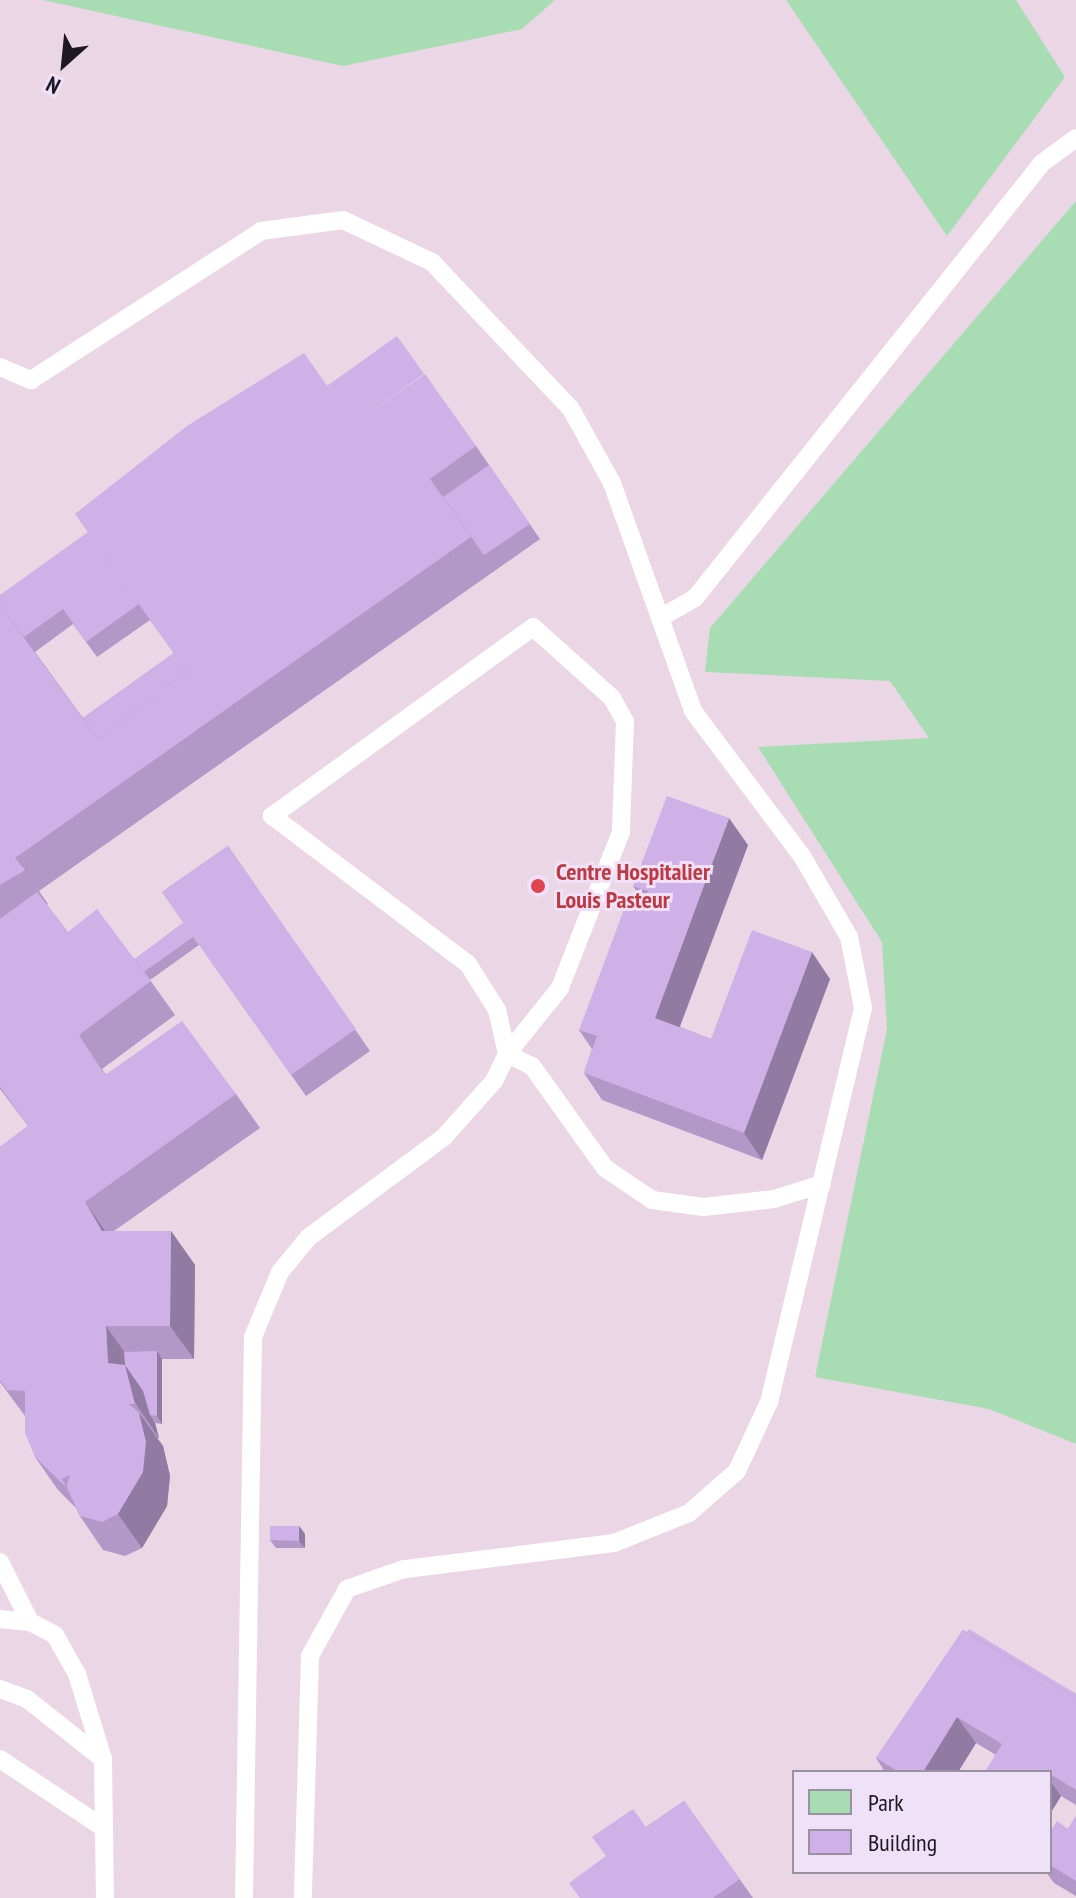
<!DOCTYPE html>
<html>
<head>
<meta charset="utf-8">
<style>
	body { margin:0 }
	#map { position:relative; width:1076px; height:1898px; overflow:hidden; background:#eee1f8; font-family:"PT Sans Narrow",sans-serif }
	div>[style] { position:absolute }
	.commercial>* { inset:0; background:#ead6e5 }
	.green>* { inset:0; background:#a8ddb3 }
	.lane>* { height:18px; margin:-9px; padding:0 9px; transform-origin:9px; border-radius:9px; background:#fff }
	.wall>* { inset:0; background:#b297c7 }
	.shaded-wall>* { inset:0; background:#917ba2 }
	.building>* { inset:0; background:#cfb0e7 }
	.dots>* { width:22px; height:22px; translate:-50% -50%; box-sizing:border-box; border:4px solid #eee1f8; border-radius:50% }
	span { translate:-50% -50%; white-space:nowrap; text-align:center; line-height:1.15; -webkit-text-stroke:6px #eee1f8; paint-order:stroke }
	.health-label { font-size:24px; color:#be3a42; font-weight:700 }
	.left { translate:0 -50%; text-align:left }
	.legend { position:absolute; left:792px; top:1770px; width:260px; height:104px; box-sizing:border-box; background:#eee1f8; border:2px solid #9a91a2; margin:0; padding:10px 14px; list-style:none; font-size:24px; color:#1d1821 }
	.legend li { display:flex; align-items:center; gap:16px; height:40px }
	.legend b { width:40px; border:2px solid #9a91a2 }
	.north { position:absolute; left:24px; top:24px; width:80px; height:80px; -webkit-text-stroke:6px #eee1f8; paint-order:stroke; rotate:207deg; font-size:22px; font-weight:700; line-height:32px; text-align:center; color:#1d1821 }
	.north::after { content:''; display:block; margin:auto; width:28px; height:36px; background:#1d1821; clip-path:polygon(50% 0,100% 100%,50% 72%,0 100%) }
</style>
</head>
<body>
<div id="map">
	<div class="commercial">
		<div style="clip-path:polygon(evenodd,0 0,1076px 0,1076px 1898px,0 1898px,0 0,794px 1772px,1050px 1772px,1050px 1872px,794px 1872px,794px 1772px)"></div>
	</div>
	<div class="green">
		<div style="clip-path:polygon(43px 0,555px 0,522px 29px,343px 66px)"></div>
		<div style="clip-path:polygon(786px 0,1016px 0,1065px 77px,947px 236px)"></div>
		<div style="clip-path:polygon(1076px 201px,1076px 1444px,989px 1409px,815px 1377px,887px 1029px,882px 942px,758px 747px,929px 738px,890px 681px,705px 672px,710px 628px)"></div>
	</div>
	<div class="lane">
		<div style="left:0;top:367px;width:34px;rotate:23deg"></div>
		<div style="left:31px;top:380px;width:274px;rotate:-32.9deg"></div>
		<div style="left:261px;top:231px;width:83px;rotate:-7.6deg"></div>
		<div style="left:343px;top:220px;width:98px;rotate:25.3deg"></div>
		<div style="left:432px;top:262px;width:202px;rotate:46.6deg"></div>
		<div style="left:571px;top:409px;width:85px;rotate:61deg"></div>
		<div style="left:612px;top:483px;width:242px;rotate:70.4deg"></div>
		<div style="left:693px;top:711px;width:181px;rotate:53.1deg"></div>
		<div style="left:802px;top:856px;width:94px;rotate:59.9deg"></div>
		<div style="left:849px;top:937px;width:72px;rotate:78.8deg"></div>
		<div style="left:863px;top:1008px;width:405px;rotate:103.4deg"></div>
		<div style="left:769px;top:1402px;width:76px;rotate:114.9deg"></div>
		<div style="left:737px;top:1471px;width:64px;rotate:138.8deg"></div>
		<div style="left:689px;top:1513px;width:81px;rotate:158.2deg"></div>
		<div style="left:614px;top:1543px;width:212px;rotate:172.9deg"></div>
		<div style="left:404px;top:1569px;width:60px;rotate:160.7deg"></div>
		<div style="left:347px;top:1589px;width:77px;rotate:118.9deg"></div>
		<div style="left:310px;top:1656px;width:242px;rotate:91.7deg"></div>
		<div style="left:660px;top:618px;width:40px;rotate:-29.7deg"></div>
		<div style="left:695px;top:598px;width:556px;rotate:-51.42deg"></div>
		<div style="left:1042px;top:163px;width:42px;rotate:-36.3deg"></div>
		<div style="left:0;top:1562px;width:67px;rotate:63.4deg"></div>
		<div style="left:0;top:1619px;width:30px;rotate:6deg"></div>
		<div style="left:30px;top:1622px;width:28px;rotate:27deg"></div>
		<div style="left:55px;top:1635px;width:45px;rotate:60.6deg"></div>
		<div style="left:77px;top:1674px;width:89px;rotate:73deg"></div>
		<div style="left:103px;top:1759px;width:139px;rotate:89.2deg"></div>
		<div style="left:0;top:1689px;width:29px;rotate:20deg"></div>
		<div style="left:27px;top:1699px;width:97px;rotate:38.3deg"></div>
		<div style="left:0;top:1759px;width:125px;rotate:33.6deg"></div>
		<div style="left:244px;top:1898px;width:561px;rotate:-89.08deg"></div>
		<div style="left:253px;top:1337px;width:70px;rotate:-67.4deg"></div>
		<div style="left:280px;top:1272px;width:45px;rotate:-50.4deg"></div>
		<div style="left:309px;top:1237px;width:168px;rotate:-36.5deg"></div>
		<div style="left:444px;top:1137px;width:75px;rotate:-48.2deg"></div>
		<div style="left:494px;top:1081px;width:30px;rotate:-64deg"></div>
		<div style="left:507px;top:1054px;width:45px;rotate:-102.8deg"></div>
		<div style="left:497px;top:1010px;width:54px;rotate:-122.2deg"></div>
		<div style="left:468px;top:964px;width:246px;rotate:-142.9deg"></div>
		<div style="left:272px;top:816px;width:322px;rotate:-35.9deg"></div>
		<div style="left:533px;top:627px;width:106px;rotate:41.9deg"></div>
		<div style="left:612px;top:698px;width:26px;rotate:61deg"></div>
		<div style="left:625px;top:721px;width:111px;rotate:92.1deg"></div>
		<div style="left:621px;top:832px;width:168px;rotate:111.4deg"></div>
		<div style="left:560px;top:988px;width:85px;rotate:128.8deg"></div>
		<div style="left:507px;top:1054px;width:28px;rotate:26deg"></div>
		<div style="left:532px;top:1066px;width:125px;rotate:54.4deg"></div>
		<div style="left:605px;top:1168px;width:57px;rotate:34.2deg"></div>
		<div style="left:652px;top:1200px;width:52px;rotate:7.7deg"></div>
		<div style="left:704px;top:1207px;width:70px;rotate:-6.5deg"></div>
		<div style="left:774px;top:1199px;width:50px;rotate:-17.4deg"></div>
	</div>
	<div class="wall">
		<div style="clip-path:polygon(evenodd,354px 424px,476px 446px,540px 539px,39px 891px,48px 904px,47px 905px,68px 932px,135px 959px,183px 923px,199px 945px,150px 980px,175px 1015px,102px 1069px,106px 1075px,236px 1094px,260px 1128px,114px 1231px,171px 1231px,195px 1265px,194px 1359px,162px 1359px,162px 1424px,155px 1423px,159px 1438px,157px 1438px,163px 1446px,170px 1476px,167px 1506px,142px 1548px,125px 1556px,103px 1550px,80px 1516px,76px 1508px,58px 1490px,35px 1457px,25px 1416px,0 1382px,0 1147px,28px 1126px,0 1089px,0 595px,354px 424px,150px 620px,174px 653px,83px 718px,35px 652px,73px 624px,97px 657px,150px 620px)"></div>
		<div style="clip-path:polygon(748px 845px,680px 1027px,711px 1039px,830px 979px,762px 1160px,602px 1100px,584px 1073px,592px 1049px,579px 1030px,641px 910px,644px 902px,633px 886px)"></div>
		<div style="clip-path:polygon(228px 846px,370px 1051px,306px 1096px,162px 892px)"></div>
		<div style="clip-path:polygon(299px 1526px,305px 1534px,305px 1548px,276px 1548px,270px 1540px)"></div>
		<div style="clip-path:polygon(963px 1630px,1076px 1694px,1076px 1805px,1061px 1796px,1050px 1814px,1050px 1772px,985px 1772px,996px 1755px,976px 1743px,958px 1772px,885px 1772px,876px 1758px)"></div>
		<div style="clip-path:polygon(684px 1801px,753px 1898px,580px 1898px,646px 1827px)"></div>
		<div style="clip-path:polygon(1076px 1816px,1076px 1896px,1054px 1883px,1046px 1872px,1050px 1872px,1050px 1832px,1068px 1829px)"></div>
	</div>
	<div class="shaded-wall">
		<div style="clip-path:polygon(729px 818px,748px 845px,673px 1044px,655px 1018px)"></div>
		<div style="clip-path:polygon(812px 952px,830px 979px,762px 1160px,744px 1133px)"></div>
		<div style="clip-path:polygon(85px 1202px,108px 1235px,102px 1231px)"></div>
		<div style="clip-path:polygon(171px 1231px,195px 1265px,194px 1359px,170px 1326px)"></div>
		<div style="clip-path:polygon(106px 1326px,130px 1360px,149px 1399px,150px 1415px,155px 1423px,159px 1438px,108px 1363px)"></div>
		<div style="clip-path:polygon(157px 1351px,162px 1359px,162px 1424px,157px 1416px)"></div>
		<div style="clip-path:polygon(139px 1413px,163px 1446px,170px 1476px,167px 1506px,142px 1548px,118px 1514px)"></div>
		<div style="clip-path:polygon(299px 1526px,305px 1534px,305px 1548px,299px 1541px)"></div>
		<div style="clip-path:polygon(957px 1717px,976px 1743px,958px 1772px,923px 1772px)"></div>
		<div style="clip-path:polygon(1050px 1781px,1061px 1796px,1050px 1814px)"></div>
	</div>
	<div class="building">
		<div style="clip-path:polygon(397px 336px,424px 374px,354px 424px,327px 386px)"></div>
		<div style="clip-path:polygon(304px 353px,354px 424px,425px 374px,476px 446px,430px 479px,471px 537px,15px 858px,25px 870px,0 885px,0 605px,98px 739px,187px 672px,75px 514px,187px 426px)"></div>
		<div style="clip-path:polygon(489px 465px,530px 524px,484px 555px,443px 497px)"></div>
		<div style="clip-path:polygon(88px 532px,139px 604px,86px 642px,63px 609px,24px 637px,0 605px,0 595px)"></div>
		<div style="clip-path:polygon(174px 653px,187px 672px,98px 739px,83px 718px)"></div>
		<div style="clip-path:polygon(667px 796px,729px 818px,655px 1018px,711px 1039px,752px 930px,812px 952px,744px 1133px,584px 1073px,597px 1036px,579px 1030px,626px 904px,641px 910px,648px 891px,633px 886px)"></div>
		<div style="clip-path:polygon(228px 846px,356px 1029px,291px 1075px,162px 892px)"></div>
		<div style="clip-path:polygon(evenodd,37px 892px,68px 932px,97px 909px,151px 981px,79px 1035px,105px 1075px,182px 1021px,236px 1094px,85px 1202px,102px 1231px,171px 1231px,170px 1326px,106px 1326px,108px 1363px,125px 1365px,135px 1404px,129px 1404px,139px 1413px,146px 1442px,143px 1472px,118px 1514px,102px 1522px,80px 1516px,67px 1488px,35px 1457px,25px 1433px,25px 1391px,7px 1390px,0 1380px,0 1147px,28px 1126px,0 1087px,0 919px,37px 892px,70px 1475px,67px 1484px,67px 1488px,62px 1479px,70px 1475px)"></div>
		<div style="clip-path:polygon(183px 923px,193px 937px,144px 972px,135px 959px)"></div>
		<div style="clip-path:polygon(157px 1351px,157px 1416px,150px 1415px,143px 1391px,125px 1365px,124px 1352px)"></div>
		<div style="clip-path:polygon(270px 1526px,299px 1526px,299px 1541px,270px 1540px)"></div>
		<div style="clip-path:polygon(969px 1629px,1076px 1694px,1076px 1699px,967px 1632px)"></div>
		<div style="clip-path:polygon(963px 1630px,1076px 1699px,1076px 1790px,1050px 1774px,1050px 1772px,1046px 1772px,1042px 1770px,1041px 1772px,985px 1772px,1002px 1744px,957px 1717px,923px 1772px,899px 1772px,876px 1758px)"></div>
		<div style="clip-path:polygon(684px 1801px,740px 1879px,713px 1898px,580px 1898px,569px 1883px,606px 1856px,592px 1837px,633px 1809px,646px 1827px)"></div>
		<div style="clip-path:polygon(1076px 1816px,1076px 1881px,1050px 1865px,1050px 1832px,1057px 1821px,1068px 1829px)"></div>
	</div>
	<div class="dots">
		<div style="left:538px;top:886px;background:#e0444e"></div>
	</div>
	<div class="health-label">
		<span class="left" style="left:556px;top:886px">Centre Hospitalier<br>Louis Pasteur</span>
	</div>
	<ul class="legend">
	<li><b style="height:22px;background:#a8ddb3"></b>Park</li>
	<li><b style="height:22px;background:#cfb0e7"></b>Building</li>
	</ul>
	<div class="north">N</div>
</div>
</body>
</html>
